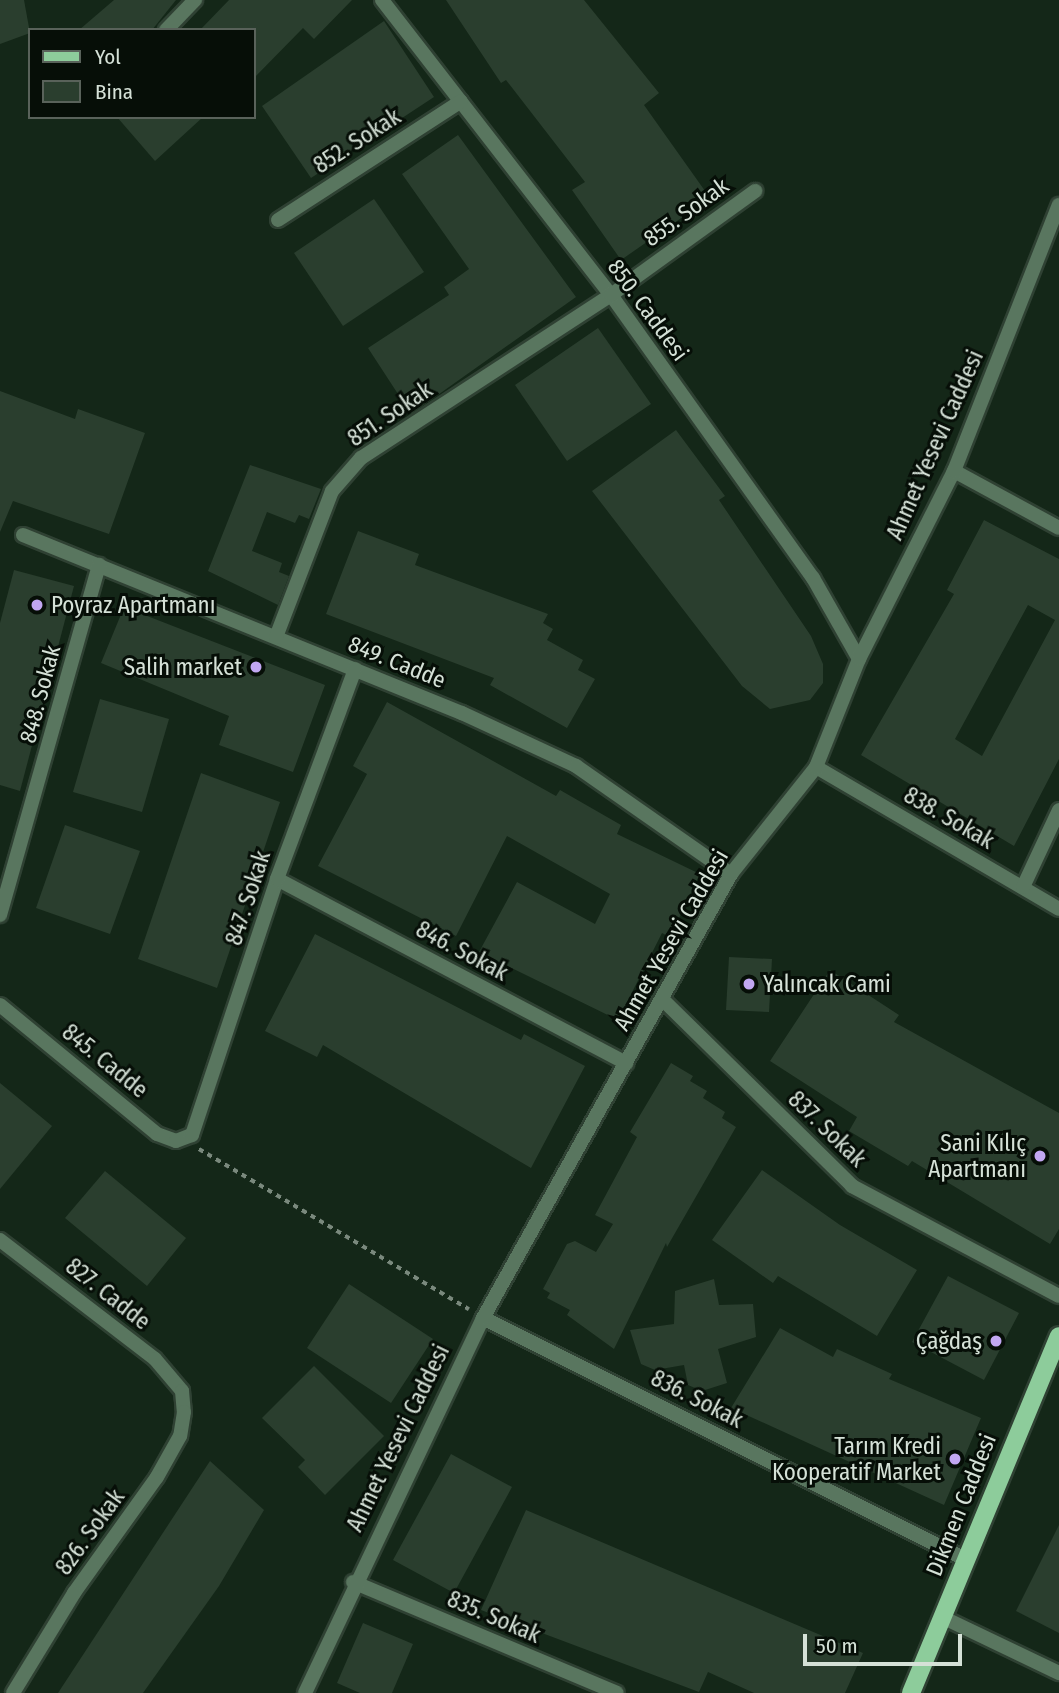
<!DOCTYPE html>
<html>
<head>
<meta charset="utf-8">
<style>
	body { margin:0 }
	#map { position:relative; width:1059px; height:1693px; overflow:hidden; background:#142718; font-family:"Fira Sans Condensed",sans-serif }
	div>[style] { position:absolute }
	.building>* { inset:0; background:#2a3e2e }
	.path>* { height:3.5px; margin-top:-1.75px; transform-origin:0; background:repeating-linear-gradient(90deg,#7a897d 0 5px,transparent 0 10px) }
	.roads { filter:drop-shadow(2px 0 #2f4133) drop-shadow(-2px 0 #2f4133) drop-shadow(0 2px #2f4133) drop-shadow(0 -2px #2f4133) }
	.street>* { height:14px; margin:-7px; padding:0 7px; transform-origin:7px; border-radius:7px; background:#59765f }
	.primary>* { height:18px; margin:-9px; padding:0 9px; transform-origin:9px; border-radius:9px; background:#8dcc9b }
	.dots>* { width:19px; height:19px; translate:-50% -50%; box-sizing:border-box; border:4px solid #060e07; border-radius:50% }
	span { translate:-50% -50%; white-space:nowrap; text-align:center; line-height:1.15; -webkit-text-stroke:6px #060e07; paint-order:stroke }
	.street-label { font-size:23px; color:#d5e1d7 }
	.poi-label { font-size:23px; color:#d5e1d7 }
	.left { translate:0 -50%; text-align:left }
	.right { translate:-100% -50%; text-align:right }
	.legend { position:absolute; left:28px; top:28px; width:228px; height:91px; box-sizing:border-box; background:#060e07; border:2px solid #59625a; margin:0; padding:9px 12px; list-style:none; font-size:21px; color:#d5e1d7 }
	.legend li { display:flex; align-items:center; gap:14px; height:35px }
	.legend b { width:35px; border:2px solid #59625a }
	.scale { position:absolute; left:803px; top:1634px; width:159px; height:32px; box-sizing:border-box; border:4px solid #d5e1d7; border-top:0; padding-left:9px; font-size:21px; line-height:24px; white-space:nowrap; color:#d5e1d7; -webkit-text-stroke:5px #060e07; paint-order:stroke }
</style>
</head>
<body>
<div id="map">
	<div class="building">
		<div style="clip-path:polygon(0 0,24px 0,30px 33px,0 44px)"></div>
		<div style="clip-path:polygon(114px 0,176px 0,152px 30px,79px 30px)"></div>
		<div style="clip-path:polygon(229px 0,352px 0,314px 39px,303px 28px,254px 78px,254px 30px,200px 30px)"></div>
		<div style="clip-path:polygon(446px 0,584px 0,659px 93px,644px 105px,710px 198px,621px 260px,572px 190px,585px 182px,506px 80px,501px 83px)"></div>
		<div style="clip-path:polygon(384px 21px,434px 97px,311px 178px,262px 106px)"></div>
		<div style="clip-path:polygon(117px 117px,203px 117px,155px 161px)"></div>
		<div style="clip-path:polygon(458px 135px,576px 297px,411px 414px,368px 348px,449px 295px,444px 287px,469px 269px,402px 174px)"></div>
		<div style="clip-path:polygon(374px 199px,424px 272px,343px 326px,294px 253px)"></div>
		<div style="clip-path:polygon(598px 328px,651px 404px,567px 461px,515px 385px)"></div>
		<div style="clip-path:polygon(0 391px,75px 419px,78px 409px,145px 433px,109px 534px,13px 501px,0 532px)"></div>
		<div style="clip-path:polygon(676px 430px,725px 496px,719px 500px,811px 636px,823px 664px,823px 683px,810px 700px,770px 709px,742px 686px,592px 491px)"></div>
		<div style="clip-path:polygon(250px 465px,321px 489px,309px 519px,299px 515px,295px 523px,267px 512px,252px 551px,282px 563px,279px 572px,289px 576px,278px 605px,208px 571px)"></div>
		<div style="clip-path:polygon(evenodd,984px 520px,1059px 559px,1059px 759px,1014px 846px,861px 755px,954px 594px,947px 590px,984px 520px,1028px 605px,1055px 620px,982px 756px,955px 739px,1028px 605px)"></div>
		<div style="clip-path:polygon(358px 531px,419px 554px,415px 565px,548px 614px,543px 623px,553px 629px,547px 640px,583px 660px,578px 670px,595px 679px,567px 728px,490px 685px,494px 678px,326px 614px)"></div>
		<div style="clip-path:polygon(14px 570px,74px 586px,20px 791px,0 785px,0 623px)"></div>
		<div style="clip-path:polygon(124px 607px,325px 685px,293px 772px,219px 745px,229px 716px,101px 663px)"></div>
		<div style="clip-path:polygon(100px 699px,169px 719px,142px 812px,73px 792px)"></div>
		<div style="clip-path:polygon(387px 702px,556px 796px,560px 790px,621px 825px,617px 834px,700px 874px,670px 937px,662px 933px,618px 1020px,479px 952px,517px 882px,595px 924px,610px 894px,507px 836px,456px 936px,318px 866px,367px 774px,353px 766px)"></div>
		<div style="clip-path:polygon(201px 773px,280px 802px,217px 988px,138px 959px)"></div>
		<div style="clip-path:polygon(65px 825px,140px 851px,110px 934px,36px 908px)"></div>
		<div style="clip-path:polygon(315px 934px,521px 1040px,524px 1034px,585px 1066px,531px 1168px,323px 1045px,317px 1057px,265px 1031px)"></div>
		<div style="clip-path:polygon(729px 957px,772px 959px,769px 1012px,726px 1010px)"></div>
		<div style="clip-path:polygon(830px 970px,899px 1015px,894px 1022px,1059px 1113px,1059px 1229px,1050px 1244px,912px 1161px,908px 1166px,849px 1131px,857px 1117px,770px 1061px)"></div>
		<div style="clip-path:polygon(671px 1063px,693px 1076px,690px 1081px,707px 1091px,703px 1098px,725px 1112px,722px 1118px,736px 1127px,667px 1247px,666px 1243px,614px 1349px,567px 1315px,570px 1310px,547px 1298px,550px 1293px,543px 1289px,567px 1244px,575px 1241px,596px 1252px,613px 1224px,595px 1215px,637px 1137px,630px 1132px)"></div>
		<div style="clip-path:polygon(0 1083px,52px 1126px,0 1189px)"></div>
		<div style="clip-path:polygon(762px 1170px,840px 1225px,917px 1270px,877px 1336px,778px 1276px,773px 1283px,712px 1240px)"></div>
		<div style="clip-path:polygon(105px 1171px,186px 1238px,147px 1286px,65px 1218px)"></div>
		<div style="clip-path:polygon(948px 1276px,1019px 1313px,984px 1380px,912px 1342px)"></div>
		<div style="clip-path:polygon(714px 1279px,719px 1305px,753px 1304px,756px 1337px,718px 1349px,727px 1383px,702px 1391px,688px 1385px,684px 1365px,655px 1370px,641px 1364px,630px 1330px,674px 1324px,675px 1291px)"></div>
		<div style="clip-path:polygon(349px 1284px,433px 1339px,391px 1403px,307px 1348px)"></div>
		<div style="clip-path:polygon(780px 1328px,833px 1357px,837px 1349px,892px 1374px,889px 1379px,981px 1418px,944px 1505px,731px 1408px)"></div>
		<div style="clip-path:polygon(314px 1366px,384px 1436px,325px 1495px,298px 1467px,305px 1460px,262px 1418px)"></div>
		<div style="clip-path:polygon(451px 1454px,512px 1487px,454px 1593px,393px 1560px)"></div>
		<div style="clip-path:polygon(210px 1461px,264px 1510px,219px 1586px,143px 1693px,58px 1693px)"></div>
		<div style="clip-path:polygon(526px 1510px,863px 1653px,845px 1693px,754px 1693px,708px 1672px,699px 1692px,481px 1610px)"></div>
		<div style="clip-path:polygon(1059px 1525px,1059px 1633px,1016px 1611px)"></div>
		<div style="clip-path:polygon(363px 1623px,413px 1644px,392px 1693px,360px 1693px,337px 1683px)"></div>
	</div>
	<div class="path">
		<div style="left:199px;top:1149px;width:314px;rotate:30.7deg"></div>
	</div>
	<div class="roads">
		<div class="street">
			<div style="left:382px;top:0;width:373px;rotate:52.2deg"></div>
			<div style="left:611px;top:295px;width:348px;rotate:54.5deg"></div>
			<div style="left:813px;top:578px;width:93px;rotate:60.4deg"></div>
			<div style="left:166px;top:30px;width:42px;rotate:-46deg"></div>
			<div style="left:278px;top:220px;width:218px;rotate:-33deg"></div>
			<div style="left:954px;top:471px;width:119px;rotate:28.5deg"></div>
			<div style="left:23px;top:535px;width:474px;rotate:22.1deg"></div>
			<div style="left:462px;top:713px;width:126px;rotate:24.9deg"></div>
			<div style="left:576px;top:766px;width:189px;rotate:34.9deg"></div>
			<div style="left:276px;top:637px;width:156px;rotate:-69deg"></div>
			<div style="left:332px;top:491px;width:44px;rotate:-48.7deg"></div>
			<div style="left:361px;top:458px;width:298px;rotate:-33.1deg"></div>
			<div style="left:611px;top:295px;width:178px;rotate:-35.8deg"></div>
			<div style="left:816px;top:767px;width:281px;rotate:30.3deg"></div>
			<div style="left:277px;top:879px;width:395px;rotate:27.8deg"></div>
			<div style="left:1023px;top:887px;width:85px;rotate:-64.9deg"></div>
			<div style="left:0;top:915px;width:364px;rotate:-74.2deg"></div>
			<div style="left:662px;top:999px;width:267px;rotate:44.5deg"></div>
			<div style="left:852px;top:1186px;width:234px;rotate:28deg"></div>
			<div style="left:0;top:1005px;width:203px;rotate:39.4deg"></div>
			<div style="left:157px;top:1134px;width:20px;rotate:20deg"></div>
			<div style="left:176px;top:1141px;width:17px;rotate:-21deg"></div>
			<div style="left:192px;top:1135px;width:270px;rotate:-71.6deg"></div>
			<div style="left:277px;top:879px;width:224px;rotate:-69.6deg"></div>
			<div style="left:0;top:1240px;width:195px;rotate:37.5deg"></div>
			<div style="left:155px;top:1359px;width:42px;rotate:49.8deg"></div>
			<div style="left:182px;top:1391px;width:21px;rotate:85deg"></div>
			<div style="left:184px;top:1412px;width:24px;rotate:99deg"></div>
			<div style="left:180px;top:1436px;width:47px;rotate:119.3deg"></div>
			<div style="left:157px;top:1477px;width:143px;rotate:125.6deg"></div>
			<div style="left:74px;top:1593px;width:117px;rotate:121.4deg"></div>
			<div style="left:483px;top:1318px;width:539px;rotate:26.57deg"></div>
			<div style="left:353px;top:1582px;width:286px;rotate:22.8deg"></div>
			<div style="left:942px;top:1617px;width:130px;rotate:25.6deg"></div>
			<div style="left:305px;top:1693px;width:415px;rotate:-64.6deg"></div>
			<div style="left:483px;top:1318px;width:509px;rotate:-60.81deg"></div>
			<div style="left:731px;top:874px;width:137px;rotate:-51.5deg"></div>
			<div style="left:816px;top:767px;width:116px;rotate:-68.3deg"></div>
			<div style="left:859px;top:659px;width:211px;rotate:-63.2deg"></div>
			<div style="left:954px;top:471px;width:286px;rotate:-68.5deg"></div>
		</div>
		<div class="primary">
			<div style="left:911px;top:1693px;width:386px;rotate:-67.5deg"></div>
		</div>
	</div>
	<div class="dots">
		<div style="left:37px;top:605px;background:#c2a7f2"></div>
		<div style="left:256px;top:667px;background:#c2a7f2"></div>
		<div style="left:749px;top:984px;background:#c2a7f2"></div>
		<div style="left:1040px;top:1156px;background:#c2a7f2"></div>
		<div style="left:996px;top:1341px;background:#c2a7f2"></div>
		<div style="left:955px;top:1459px;background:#c2a7f2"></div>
	</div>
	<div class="street-label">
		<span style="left:357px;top:141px;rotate:-33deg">852. Sokak</span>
		<span style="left:686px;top:212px;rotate:-36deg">855. Sokak</span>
		<span style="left:648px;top:310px;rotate:54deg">850. Caddesi</span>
		<span style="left:390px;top:414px;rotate:-34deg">851. Sokak</span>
		<span style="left:935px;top:445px;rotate:-66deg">Ahmet Yesevi Caddesi</span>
		<span style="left:397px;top:662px;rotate:22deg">849. Cadde</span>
		<span style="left:40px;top:694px;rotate:-75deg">848. Sokak</span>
		<span style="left:949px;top:818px;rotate:30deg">838. Sokak</span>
		<span style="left:248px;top:898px;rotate:-72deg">847. Sokak</span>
		<span style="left:671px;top:940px;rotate:-60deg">Ahmet Yesevi Caddesi</span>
		<span style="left:462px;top:951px;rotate:28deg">846. Sokak</span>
		<span style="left:105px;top:1061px;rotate:39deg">845. Cadde</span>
		<span style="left:827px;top:1129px;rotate:44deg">837. Sokak</span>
		<span style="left:108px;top:1294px;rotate:38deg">827. Cadde</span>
		<span style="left:697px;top:1399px;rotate:27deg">836. Sokak</span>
		<span style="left:398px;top:1438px;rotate:-64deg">Ahmet Yesevi Caddesi</span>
		<span style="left:961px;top:1505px;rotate:-68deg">Dikmen Caddesi</span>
		<span style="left:90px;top:1532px;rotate:-54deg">826. Sokak</span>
		<span style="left:494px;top:1617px;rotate:23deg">835. Sokak</span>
	</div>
	<div class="poi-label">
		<span class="left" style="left:51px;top:605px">Poyraz Apartmanı</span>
		<span class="right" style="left:242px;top:667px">Salih market</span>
		<span class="left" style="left:763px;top:984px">Yalıncak Cami</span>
		<span class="right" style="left:1026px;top:1156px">Sani Kılıç<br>Apartmanı</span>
		<span class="right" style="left:982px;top:1341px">Çağdaş</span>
		<span class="right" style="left:941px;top:1459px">Tarım Kredi<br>Kooperatif Market</span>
	</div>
	<ul class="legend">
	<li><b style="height:9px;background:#8dcc9b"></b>Yol</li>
	<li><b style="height:19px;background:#2a3e2e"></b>Bina</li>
	</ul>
	<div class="scale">50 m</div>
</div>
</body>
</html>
